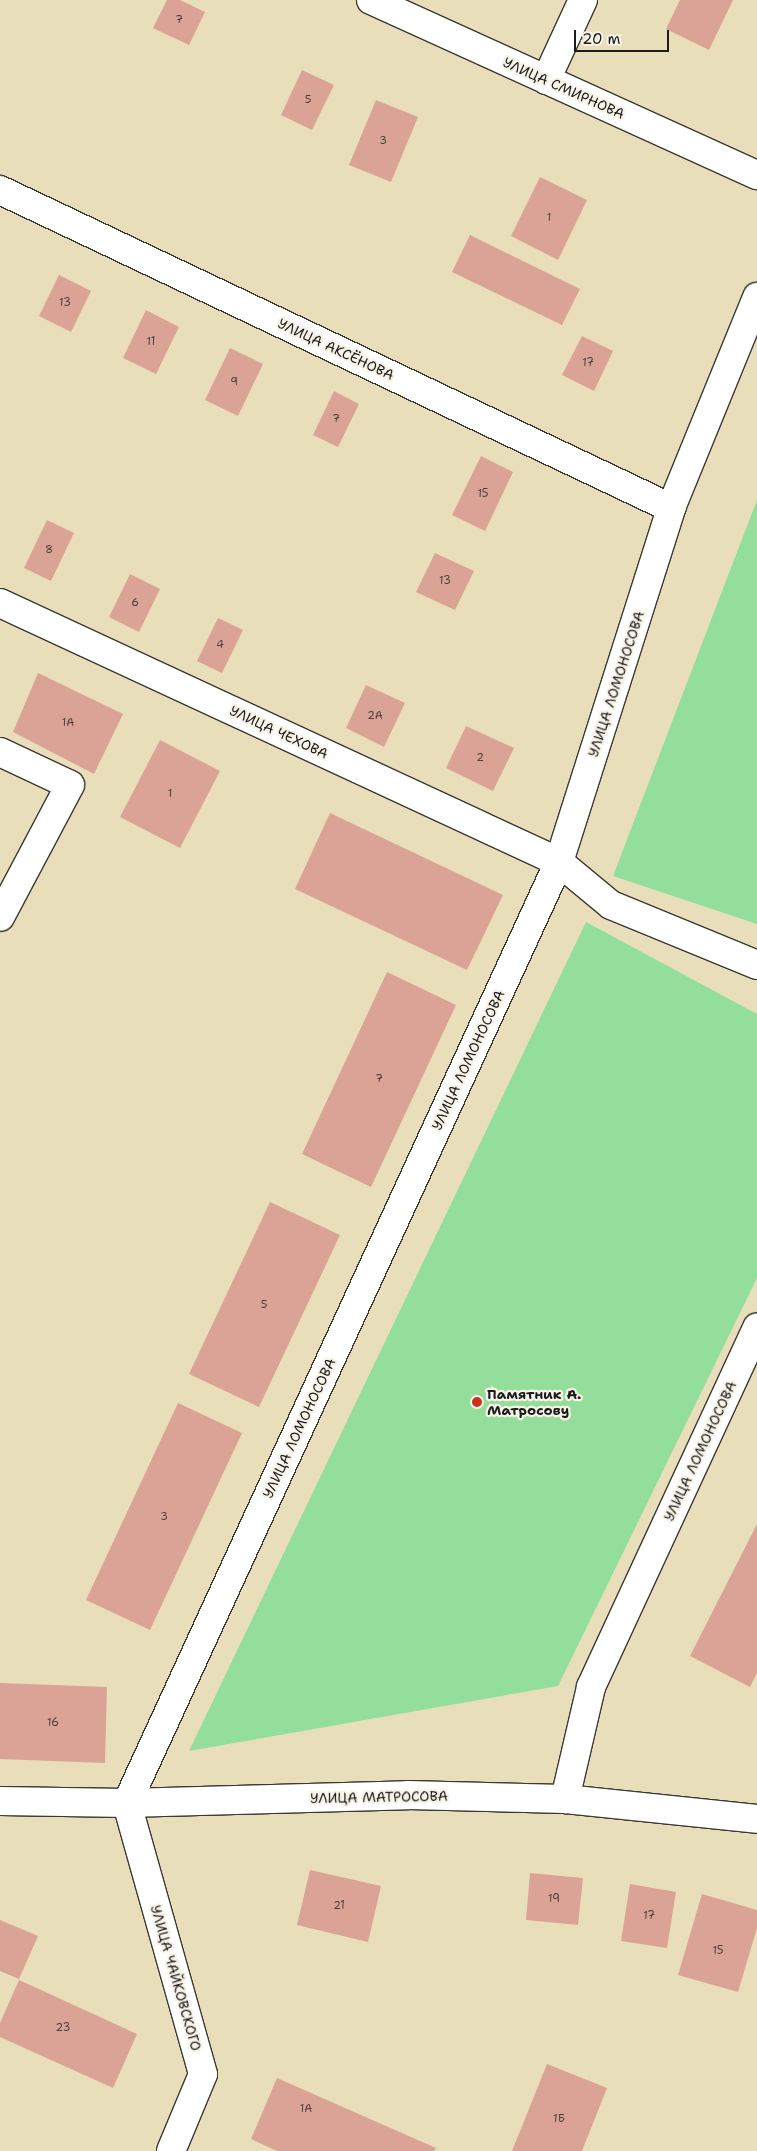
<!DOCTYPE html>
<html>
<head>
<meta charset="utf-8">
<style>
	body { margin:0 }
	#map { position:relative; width:757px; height:2151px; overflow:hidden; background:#e9deba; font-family:"Shantell Sans",sans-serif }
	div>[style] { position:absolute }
	.green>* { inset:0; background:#93de9a }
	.building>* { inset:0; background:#dba396 }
	.roads { filter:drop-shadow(1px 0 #3b3934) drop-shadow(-1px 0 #3b3934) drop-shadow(0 1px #3b3934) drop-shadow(0 -1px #3b3934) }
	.minor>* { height:28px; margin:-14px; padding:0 14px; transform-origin:14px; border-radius:14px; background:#fff }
	.dots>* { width:14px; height:14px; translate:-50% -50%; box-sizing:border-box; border:2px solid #f7f3e8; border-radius:50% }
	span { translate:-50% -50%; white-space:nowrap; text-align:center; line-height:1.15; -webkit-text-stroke:4.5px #f7f3e8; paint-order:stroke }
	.number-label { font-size:11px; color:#4c3e3a }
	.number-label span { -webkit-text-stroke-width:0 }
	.street-label { font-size:14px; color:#1c1c1c }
	.poi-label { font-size:14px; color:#1c1c1c; font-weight:700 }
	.left { translate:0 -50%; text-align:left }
	.scale { position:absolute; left:574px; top:30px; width:95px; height:22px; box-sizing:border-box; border:2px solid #1c1c1c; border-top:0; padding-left:6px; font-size:15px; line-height:18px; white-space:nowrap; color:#1c1c1c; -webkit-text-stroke:4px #f7f3e8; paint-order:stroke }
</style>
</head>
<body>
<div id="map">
	<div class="green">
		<div style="clip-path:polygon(757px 500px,757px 924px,613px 876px)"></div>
		<div style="clip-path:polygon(586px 922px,757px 1014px,757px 1278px,558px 1686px,189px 1751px)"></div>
	</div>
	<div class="building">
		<div style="clip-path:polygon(167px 0,180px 0,205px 12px,189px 45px,153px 28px)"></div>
		<div style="clip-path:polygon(680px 0,733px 0,709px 50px,666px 29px)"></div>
		<div style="clip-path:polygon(302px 70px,334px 85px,312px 130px,281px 115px)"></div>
		<div style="clip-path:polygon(376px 100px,418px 117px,391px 182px,349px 165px)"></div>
		<div style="clip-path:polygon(540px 177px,587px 200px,558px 260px,511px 236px)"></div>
		<div style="clip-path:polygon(470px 235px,580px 289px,562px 325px,452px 272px)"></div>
		<div style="clip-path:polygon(59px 275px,91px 291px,71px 332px,39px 316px)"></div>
		<div style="clip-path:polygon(146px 310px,179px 327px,156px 374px,123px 358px)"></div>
		<div style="clip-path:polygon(582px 336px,613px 351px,594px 391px,562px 375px)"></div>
		<div style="clip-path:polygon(230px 348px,263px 364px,238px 416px,205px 400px)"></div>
		<div style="clip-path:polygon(334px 391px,359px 404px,338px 447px,313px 435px)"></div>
		<div style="clip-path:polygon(481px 456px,513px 472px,485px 531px,452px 515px)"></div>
		<div style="clip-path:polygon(47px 520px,74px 533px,51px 581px,24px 568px)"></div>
		<div style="clip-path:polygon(435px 553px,474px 571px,455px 610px,416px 592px)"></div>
		<div style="clip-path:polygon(130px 574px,160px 589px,139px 632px,109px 617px)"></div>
		<div style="clip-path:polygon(218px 618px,243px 630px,222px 673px,197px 661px)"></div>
		<div style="clip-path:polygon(38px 673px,123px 714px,94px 774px,13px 732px)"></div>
		<div style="clip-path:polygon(366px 685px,405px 703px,384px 747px,346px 728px)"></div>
		<div style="clip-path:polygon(466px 726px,514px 748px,493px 791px,446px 768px)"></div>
		<div style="clip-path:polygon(160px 740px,220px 771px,180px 848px,120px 817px)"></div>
		<div style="clip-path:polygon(330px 813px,503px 895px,467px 970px,295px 889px)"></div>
		<div style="clip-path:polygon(387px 972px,456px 1005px,371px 1187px,302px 1154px)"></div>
		<div style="clip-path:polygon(270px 1202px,340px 1235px,259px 1407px,189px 1374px)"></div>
		<div style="clip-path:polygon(178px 1403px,242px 1433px,150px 1630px,86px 1600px)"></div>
		<div style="clip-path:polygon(757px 1524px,757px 1673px,750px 1687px,690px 1656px)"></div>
		<div style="clip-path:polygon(0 1683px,107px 1687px,105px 1763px,0 1759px)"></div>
		<div style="clip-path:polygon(310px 1870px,381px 1886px,368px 1942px,297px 1925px)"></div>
		<div style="clip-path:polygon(530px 1873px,583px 1878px,578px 1925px,526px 1920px)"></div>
		<div style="clip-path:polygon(630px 1884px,676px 1892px,667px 1948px,621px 1941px)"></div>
		<div style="clip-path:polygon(702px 1894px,757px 1910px,757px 1928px,738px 1992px,678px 1975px)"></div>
		<div style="clip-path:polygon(0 1920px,38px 1936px,19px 1979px,0 1971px)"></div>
		<div style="clip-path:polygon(19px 1980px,137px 2034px,113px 2088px,0 2037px,0 2023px)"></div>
		<div style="clip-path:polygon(547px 2064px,607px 2088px,582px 2151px,512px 2151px)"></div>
		<div style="clip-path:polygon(277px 2078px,436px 2148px,434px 2151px,277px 2151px,251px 2139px)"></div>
	</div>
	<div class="roads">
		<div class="minor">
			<div style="left:371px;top:0;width:424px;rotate:24.4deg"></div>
			<div style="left:546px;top:80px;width:88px;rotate:-65.2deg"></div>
			<div style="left:0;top:190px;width:743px;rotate:25.36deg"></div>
			<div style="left:0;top:603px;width:616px;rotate:24.86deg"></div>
			<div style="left:559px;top:862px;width:67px;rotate:39.6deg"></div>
			<div style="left:611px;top:905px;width:158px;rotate:22.3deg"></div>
			<div style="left:0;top:752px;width:77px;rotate:25.2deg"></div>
			<div style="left:70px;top:785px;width:149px;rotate:117.9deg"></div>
			<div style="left:565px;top:1799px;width:115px;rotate:-76.9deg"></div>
			<div style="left:591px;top:1687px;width:396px;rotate:-65.2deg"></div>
			<div style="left:0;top:1801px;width:127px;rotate:0.9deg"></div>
			<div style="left:127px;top:1803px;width:281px;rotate:-1.6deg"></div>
			<div style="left:408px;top:1795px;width:157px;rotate:1.5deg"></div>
			<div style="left:565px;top:1799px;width:193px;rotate:5.9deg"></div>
			<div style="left:171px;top:2151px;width:83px;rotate:-67.4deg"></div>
			<div style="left:203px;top:2074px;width:281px;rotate:-105.7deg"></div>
			<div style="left:127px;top:1803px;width:1035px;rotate:-65.34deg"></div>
			<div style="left:559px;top:862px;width:371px;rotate:-72.4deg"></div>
			<div style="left:671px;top:508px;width:228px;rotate:-67.8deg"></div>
		</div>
	</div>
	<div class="dots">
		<div style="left:477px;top:1402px;background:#c8321e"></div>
	</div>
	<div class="number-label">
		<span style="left:179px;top:20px">7</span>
		<span style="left:308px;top:100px">5</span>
		<span style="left:383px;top:141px">3</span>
		<span style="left:549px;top:218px">1</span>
		<span style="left:65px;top:303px">13</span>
		<span style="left:151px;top:342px">11</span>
		<span style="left:588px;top:363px">17</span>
		<span style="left:234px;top:382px">9</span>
		<span style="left:336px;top:419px">7</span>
		<span style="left:483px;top:494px">15</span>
		<span style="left:49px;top:550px">8</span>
		<span style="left:445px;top:581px">13</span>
		<span style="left:135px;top:603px">6</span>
		<span style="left:220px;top:645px">4</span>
		<span style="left:375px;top:716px">2А</span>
		<span style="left:68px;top:723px">1А</span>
		<span style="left:480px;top:758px">2</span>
		<span style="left:170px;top:794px">1</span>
		<span style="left:379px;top:1079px">7</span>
		<span style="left:264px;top:1305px">5</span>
		<span style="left:164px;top:1517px">3</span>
		<span style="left:53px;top:1723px">16</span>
		<span style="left:554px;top:1899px">19</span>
		<span style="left:339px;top:1906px">21</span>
		<span style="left:649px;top:1916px">17</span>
		<span style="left:718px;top:1951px">15</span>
		<span style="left:63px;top:2028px">23</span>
		<span style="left:306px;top:2109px">1А</span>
		<span style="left:559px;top:2119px">1Б</span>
	</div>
	<div class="street-label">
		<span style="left:564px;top:88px;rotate:24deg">УЛИЦА СМИРНОВА</span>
		<span style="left:336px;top:349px;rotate:25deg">УЛИЦА АКСЁНОВА</span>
		<span style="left:616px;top:684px;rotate:-72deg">УЛИЦА ЛОМОНОСОВА</span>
		<span style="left:279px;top:732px;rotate:25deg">УЛИЦА ЧЕХОВА</span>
		<span style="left:468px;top:1060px;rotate:-65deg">УЛИЦА ЛОМОНОСОВА</span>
		<span style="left:299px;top:1428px;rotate:-65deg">УЛИЦА ЛОМОНОСОВА</span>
		<span style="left:700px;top:1451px;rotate:-65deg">УЛИЦА ЛОМОНОСОВА</span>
		<span style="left:379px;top:1797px;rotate:-1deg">УЛИЦА МАТРОСОВА</span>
		<span style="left:176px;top:1978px;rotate:74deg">УЛИЦА ЧАЙКОВСКОГО</span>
	</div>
	<div class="poi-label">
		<span class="left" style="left:487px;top:1402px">Памятник А.<br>Матросову</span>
	</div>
	<div class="scale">20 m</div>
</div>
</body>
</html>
